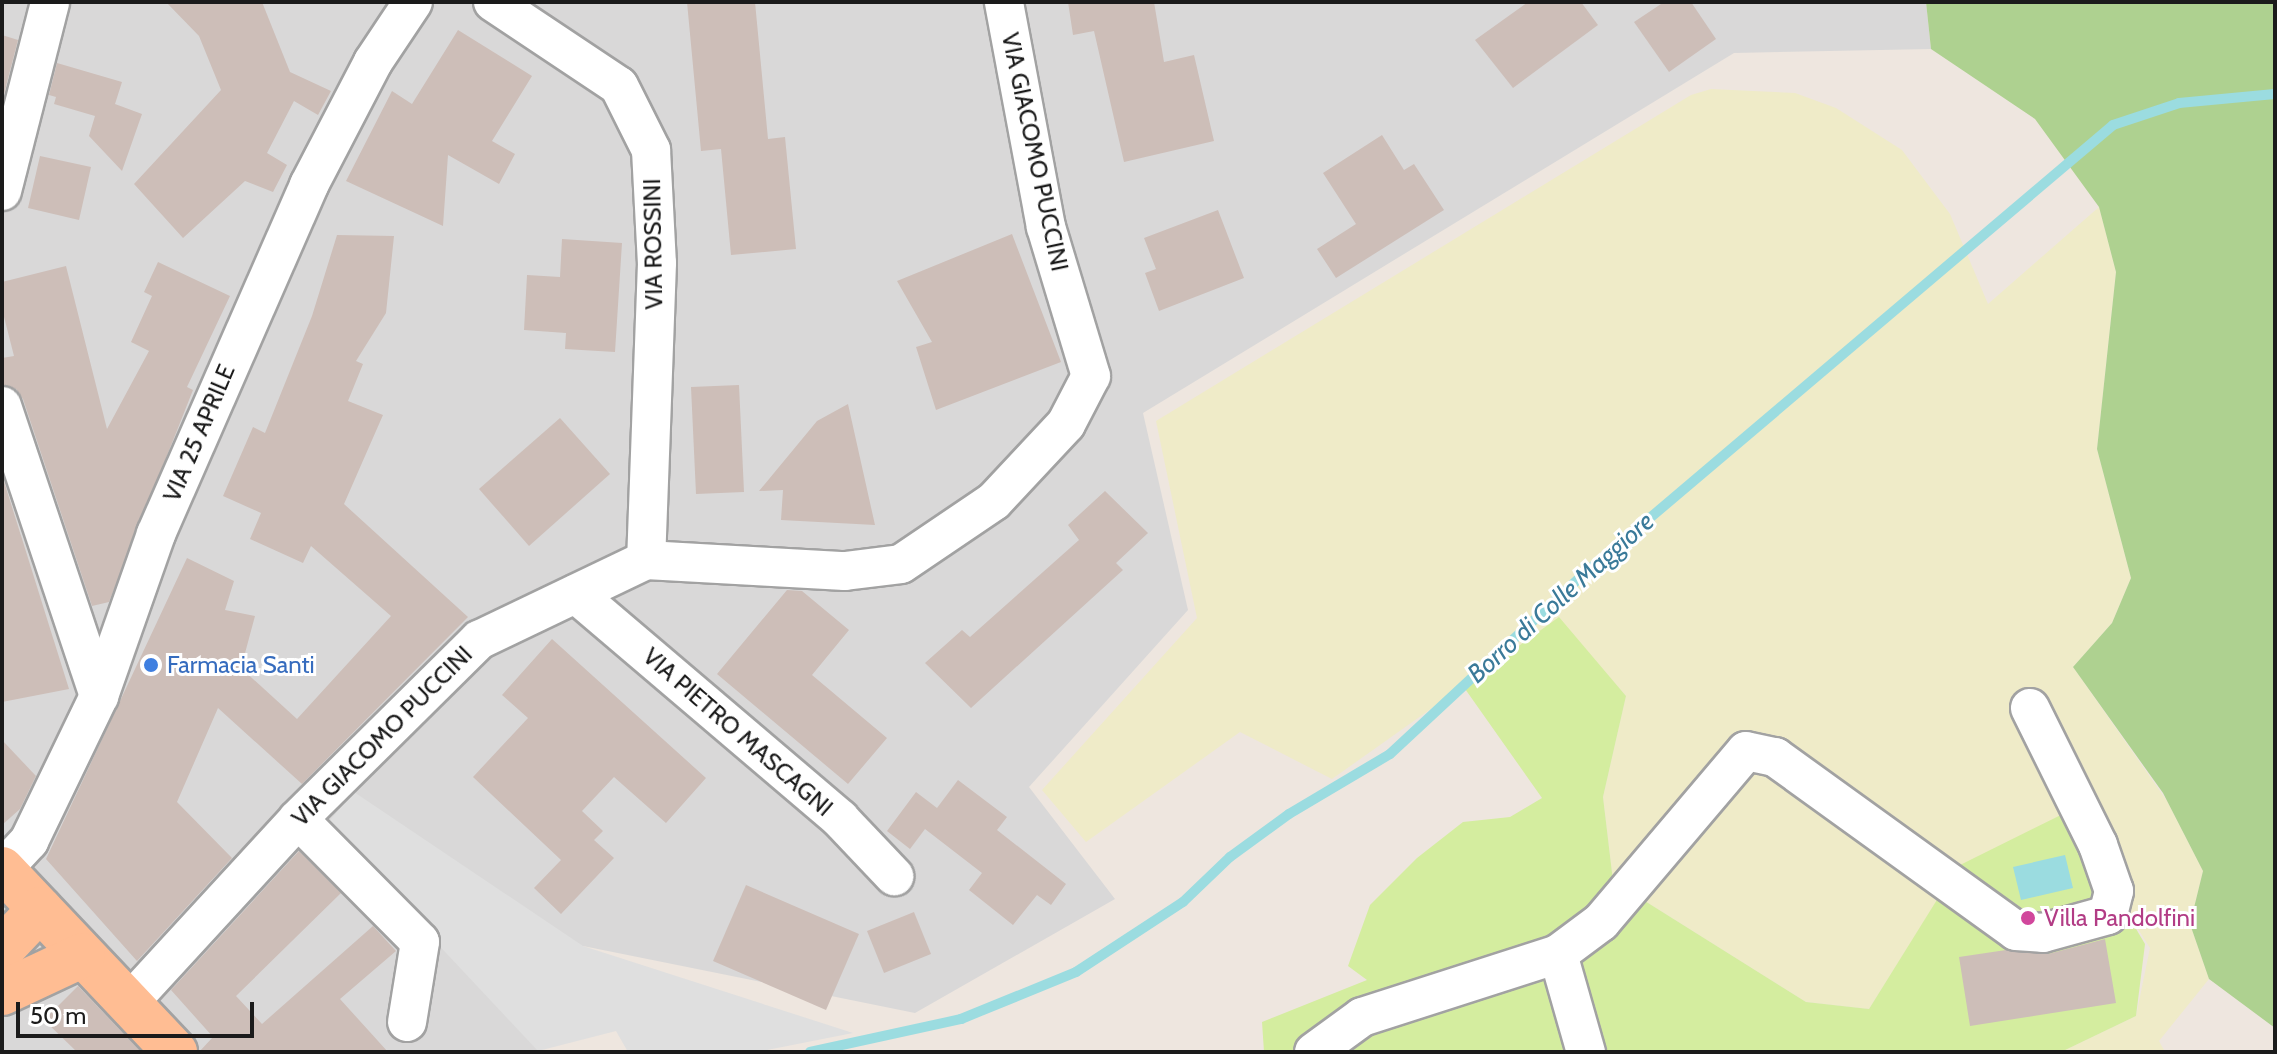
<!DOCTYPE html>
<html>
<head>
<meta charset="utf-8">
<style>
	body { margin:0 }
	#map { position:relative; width:2277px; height:1054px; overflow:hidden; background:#eee6df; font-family:Cabin,sans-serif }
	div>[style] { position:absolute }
	.residential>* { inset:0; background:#d9d8d8 }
	.farmland>* { inset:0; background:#efebc8 }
	.grass>* { inset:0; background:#d4ed9f }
	.forest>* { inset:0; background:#aed190 }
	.parking>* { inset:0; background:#dfdfdf }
	.water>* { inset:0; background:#9bdce0 }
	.stream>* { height:10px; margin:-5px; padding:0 5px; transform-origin:5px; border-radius:5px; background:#9bdce0 }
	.building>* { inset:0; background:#cdbeb8 }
	.roads { filter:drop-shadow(2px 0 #a2a2a2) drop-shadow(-2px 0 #a2a2a2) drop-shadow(0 2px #a2a2a2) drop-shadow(0 -2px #a2a2a2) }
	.minor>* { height:38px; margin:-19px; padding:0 19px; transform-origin:19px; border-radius:19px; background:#fff }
	.major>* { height:44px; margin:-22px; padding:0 22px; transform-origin:22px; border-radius:22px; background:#ffbd93 }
	.dots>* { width:22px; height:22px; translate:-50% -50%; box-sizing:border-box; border:4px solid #fff; border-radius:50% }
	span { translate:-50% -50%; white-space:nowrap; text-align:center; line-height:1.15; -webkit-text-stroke:6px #fff; paint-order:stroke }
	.street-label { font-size:24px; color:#1b1b1b }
	.shop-label { font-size:24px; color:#366cbe }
	.left { translate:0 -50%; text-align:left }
	.hotel-label { font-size:24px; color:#b23c85 }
	.water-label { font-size:26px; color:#3a7a99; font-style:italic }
	.frame { position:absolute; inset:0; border:4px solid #1b1b1b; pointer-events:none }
	.scale { position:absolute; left:16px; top:1002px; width:238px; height:36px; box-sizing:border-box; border:4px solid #1b1b1b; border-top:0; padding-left:10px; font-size:24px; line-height:28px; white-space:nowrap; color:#1b1b1b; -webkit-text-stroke:6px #fff; paint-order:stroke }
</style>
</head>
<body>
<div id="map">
	<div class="residential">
		<div style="clip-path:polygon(2px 2px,1926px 2px,1931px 49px,1734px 53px,1143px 413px,1188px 610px,1029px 787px,1115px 899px,915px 1013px,583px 946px,505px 968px,538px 1052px,2px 1052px)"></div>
	</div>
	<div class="farmland">
		<div style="clip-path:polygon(1711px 89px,1795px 93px,1836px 108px,1902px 150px,1950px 214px,1988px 304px,2099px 207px,2116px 272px,2097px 449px,2131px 578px,2112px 623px,2073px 667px,2167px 801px,2203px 871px,2190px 924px,2209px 979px,2159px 1041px,2165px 1052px,2061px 1052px,2136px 1016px,2150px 948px,2114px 891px,1958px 867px,1869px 1009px,1806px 1002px,1613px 881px,1603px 797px,1626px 696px,1559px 618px,1332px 779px,1240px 732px,1086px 842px,1042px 790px,1197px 618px,1156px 421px,1691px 95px)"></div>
	</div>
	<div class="grass">
		<div style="clip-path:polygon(1559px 617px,1626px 696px,1603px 797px,1613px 881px,1806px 1002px,1869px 1009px,1958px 866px,2067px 812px,2145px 944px,2136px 1016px,2061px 1052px,1264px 1052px,1262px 1022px,1367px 980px,1348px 966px,1370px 905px,1417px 858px,1463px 822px,1510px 817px,1542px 798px,1463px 686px)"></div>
	</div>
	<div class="forest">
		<div style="clip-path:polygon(1926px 2px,2275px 2px,2275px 1028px,2209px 979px,2190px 924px,2203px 871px,2163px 793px,2073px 667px,2112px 623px,2131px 578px,2097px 449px,2116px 272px,2099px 207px,2035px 119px,1931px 49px)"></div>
	</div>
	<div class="parking">
		<div style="clip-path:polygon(354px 792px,583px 946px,853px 1033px,757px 1052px,628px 1052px,616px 1031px,538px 1051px,326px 825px)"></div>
	</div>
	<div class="water">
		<div style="clip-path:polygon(2065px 855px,2073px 888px,2021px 900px,2013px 867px)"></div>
	</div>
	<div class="stream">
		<div style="left:810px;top:1052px;width:155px;rotate:-12.3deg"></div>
		<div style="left:961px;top:1019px;width:124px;rotate:-22.2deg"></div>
		<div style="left:1076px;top:972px;width:128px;rotate:-33.2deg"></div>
		<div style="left:1183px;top:902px;width:65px;rotate:-43.8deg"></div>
		<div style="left:1230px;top:857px;width:73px;rotate:-36.1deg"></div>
		<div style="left:1289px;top:814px;width:117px;rotate:-30.7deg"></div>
		<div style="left:1390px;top:754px;width:266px;rotate:-42.9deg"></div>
		<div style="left:1585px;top:573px;width:692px;rotate:-40.31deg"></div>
		<div style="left:2113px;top:125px;width:70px;rotate:-18.4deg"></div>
		<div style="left:2179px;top:103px;width:96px;rotate:-5.4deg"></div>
	</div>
	<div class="building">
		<div style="clip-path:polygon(166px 2px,262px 2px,290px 72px,331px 91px,318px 115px,294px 101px,267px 153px,287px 165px,273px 192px,245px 181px,183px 238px,134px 184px,221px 90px,199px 36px)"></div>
		<div style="clip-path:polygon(687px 2px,755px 2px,768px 139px,785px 137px,796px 249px,731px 255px,721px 149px,701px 151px)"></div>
		<div style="clip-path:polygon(1068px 2px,1154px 2px,1164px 62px,1194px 55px,1214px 141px,1124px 162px,1094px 31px,1073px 35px)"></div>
		<div style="clip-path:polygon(1528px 2px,1581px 2px,1598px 25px,1513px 88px,1475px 40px)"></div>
		<div style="clip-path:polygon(1664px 2px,1691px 2px,1716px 39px,1669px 72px,1634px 22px)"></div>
		<div style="clip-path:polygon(458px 30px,532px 76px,492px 141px,515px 154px,499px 184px,448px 155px,443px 226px,346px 181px,392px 91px,412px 104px)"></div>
		<div style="clip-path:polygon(2px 35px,18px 40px,2px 102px)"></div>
		<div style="clip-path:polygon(57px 63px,122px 82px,115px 104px,142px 114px,122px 171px,89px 136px,95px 116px,54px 104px,56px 97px,49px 95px)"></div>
		<div style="clip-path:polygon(1382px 135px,1404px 170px,1414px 164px,1444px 210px,1336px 278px,1317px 249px,1356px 224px,1323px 173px)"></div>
		<div style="clip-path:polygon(40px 156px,91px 167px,79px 220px,28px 208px)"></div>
		<div style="clip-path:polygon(1218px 210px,1244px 278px,1159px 311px,1145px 273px,1156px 269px,1144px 238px)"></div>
		<div style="clip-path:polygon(1012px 234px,1061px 362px,936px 410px,916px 347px,932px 342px,897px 281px)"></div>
		<div style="clip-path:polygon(337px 235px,394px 236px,386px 313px,356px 361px,363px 364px,348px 401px,383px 415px,344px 504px,468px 617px,302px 784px,218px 708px,177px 802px,232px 858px,137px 961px,46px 859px,187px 558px,234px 581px,225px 610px,255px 616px,241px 668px,297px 719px,391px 616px,311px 546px,303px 563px,250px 539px,261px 513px,223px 496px,253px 427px,265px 433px,312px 316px)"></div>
		<div style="clip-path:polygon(562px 239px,622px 243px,615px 352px,565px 349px,566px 333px,524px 330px,527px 275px,560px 277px)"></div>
		<div style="clip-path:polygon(158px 262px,230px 296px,187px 387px,193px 390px,109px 602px,92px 606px,23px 399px,16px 389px,2px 385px,2px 358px,14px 356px,2px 309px,2px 282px,66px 266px,107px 429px,149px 351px,131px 342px,152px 296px,144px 292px)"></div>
		<div style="clip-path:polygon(739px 385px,744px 492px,696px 494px,691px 387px)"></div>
		<div style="clip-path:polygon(848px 404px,875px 525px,781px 520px,783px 490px,759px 491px,817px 421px)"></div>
		<div style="clip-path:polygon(560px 418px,610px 474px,529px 546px,479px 489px)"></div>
		<div style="clip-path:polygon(2px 475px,69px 689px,2px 702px)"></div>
		<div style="clip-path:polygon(1105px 491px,1148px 533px,1116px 563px,1123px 570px,971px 708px,925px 663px,962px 630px,970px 637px,1079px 540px,1068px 525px)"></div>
		<div style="clip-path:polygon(787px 590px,802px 591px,849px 630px,812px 675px,887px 738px,848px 784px,717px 674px)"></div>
		<div style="clip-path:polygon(552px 639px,706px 778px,666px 823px,614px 777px,582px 811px,603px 831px,594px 840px,614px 858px,561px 914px,534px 888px,561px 860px,473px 777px,528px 718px,502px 695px)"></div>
		<div style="clip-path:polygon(2px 740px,36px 776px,20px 809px,2px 825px)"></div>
		<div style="clip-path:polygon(958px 780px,1007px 817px,997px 830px,1066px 884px,1051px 905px,1037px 895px,1013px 925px,969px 890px,982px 873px,925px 829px,910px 849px,887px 831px,916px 792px,937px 808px)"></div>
		<div style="clip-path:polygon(299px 851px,341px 893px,236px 996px,262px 1024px,373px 926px,396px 951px,340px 999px,388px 1052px,199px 1052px,213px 1037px,171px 990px)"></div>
		<div style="clip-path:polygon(746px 885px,859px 934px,826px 1010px,713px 961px)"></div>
		<div style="clip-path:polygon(914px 912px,931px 954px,884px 973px,867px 931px)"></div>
		<div style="clip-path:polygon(2105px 939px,2116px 1003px,1970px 1026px,1959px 957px,2006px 950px,2048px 954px)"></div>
		<div style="clip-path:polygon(78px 986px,141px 1052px,77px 1052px,44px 1020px)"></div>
	</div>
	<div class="roads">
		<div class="minor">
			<div style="left:493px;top:2px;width:151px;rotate:33.7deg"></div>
			<div style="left:619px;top:86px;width:72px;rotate:63.4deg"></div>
			<div style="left:651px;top:150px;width:113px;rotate:87deg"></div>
			<div style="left:657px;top:263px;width:297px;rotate:92.1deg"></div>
			<div style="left:2px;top:191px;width:195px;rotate:-75.7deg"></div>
			<div style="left:2px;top:406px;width:306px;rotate:71.5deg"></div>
			<div style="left:576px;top:594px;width:347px;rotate:40.4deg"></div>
			<div style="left:840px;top:819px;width:79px;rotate:46.5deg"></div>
			<div style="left:298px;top:819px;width:173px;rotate:45.2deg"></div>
			<div style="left:420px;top:942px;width:81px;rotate:99.2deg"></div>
			<div style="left:2px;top:870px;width:40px;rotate:-47deg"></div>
			<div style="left:29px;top:841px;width:161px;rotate:-64.2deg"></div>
			<div style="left:99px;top:696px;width:172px;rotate:-70.6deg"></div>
			<div style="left:156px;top:534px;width:381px;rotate:-66.3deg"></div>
			<div style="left:309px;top:185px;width:139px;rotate:-62.5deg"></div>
			<div style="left:373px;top:62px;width:72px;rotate:-56.3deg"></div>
			<div style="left:1558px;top:954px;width:102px;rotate:74.1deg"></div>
			<div style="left:128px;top:1004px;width:251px;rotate:-47.4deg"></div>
			<div style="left:298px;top:819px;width:255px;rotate:-44.7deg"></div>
			<div style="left:479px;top:640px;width:185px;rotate:-25.6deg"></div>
			<div style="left:646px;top:560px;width:199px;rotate:3.2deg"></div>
			<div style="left:845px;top:571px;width:56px;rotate:-7.1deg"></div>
			<div style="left:901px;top:564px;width:112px;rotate:-34.1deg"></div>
			<div style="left:994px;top:501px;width:105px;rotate:-46.9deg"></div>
			<div style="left:1066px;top:424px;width:54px;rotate:-62.5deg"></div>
			<div style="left:1091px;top:376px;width:156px;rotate:-106.8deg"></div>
			<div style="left:1046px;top:227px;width:229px;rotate:-100.6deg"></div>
			<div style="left:1314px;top:1052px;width:59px;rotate:-36.1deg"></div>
			<div style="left:1362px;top:1017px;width:206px;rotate:-17.8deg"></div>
			<div style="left:1558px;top:954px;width:54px;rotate:-36.7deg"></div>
			<div style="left:1601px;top:922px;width:224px;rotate:-49.7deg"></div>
			<div style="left:1746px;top:751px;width:30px;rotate:12deg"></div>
			<div style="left:1775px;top:757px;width:297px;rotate:35.8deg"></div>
			<div style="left:2016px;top:931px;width:27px;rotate:4deg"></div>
			<div style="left:2043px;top:933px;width:67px;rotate:-15.5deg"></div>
			<div style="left:2108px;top:915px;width:25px;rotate:-76deg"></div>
			<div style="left:2114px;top:891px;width:49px;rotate:-109.2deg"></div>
			<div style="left:2098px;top:845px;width:153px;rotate:-116.4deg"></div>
		</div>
		<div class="major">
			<div style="left:2px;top:869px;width:252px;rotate:46.6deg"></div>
			<div style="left:2px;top:949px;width:55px;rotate:-46.5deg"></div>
			<div style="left:2px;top:993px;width:89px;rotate:-25.1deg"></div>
		</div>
	</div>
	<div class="dots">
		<div style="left:151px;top:665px;background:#3f7fe0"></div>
		<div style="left:2028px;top:918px;background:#d1479c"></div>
	</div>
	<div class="street-label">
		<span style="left:1035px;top:152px;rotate:78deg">VIA GIACOMO PUCCINI</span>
		<span style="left:653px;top:244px;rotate:-91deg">VIA ROSSINI</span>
		<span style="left:199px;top:433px;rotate:-67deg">VIA 25 APRILE</span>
		<span style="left:738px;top:732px;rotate:41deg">VIA PIETRO MASCAGNI</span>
		<span style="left:382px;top:736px;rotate:-45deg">VIA GIACOMO PUCCINI</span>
	</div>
	<div class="shop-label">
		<span class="left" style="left:167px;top:665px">Farmacia Santi</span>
	</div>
	<div class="hotel-label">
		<span class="left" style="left:2044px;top:918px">Villa Pandolfini</span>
	</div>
	<div class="water-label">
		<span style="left:1561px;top:598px;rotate:-42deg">Borro di Colle Maggiore</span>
	</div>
	<div class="frame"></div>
	<div class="scale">50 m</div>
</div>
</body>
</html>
